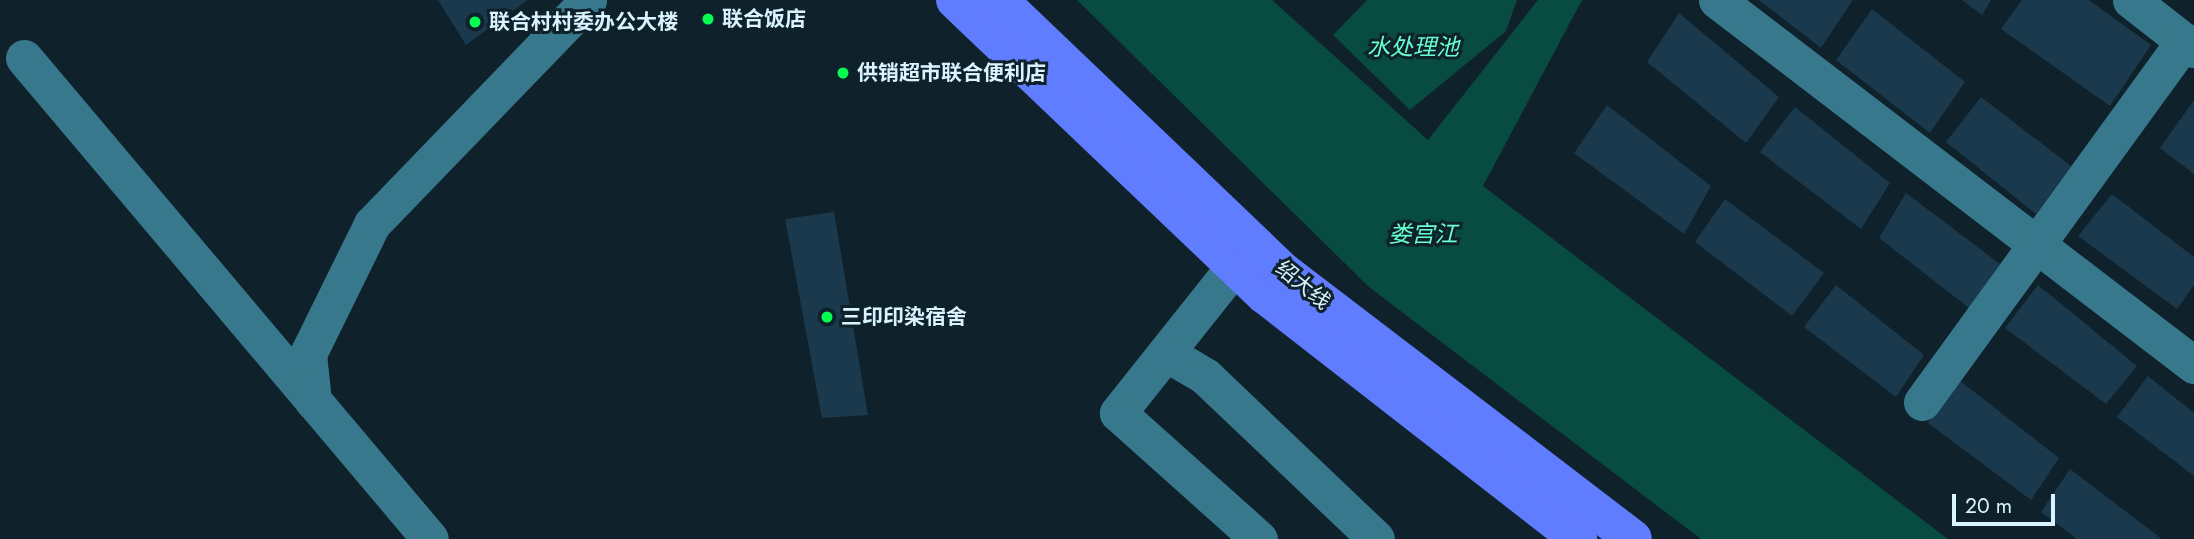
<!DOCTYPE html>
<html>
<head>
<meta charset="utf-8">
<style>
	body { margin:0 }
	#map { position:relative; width:2194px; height:539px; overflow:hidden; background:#0f212b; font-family:Jost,"Noto Sans SC",sans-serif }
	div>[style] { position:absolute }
	.water>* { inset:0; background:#084b40 }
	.building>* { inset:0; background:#1a394d }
	.minor>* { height:37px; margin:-18.5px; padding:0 18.5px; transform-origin:18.5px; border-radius:18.5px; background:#38788c }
	.major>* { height:38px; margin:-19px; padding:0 19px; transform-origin:19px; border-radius:19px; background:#607cff }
	.dots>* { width:19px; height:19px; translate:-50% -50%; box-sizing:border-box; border:4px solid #0f212b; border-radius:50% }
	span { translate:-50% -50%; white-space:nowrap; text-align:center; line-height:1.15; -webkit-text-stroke:6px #0f212b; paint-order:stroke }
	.poi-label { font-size:21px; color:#d9f3ff; font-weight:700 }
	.left { translate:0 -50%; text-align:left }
	.street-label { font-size:21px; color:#d9f3ff }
	.water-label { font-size:23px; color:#67ffcc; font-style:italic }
	.scale { position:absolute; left:1952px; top:494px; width:103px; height:32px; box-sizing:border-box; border:4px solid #d9f3ff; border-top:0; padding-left:9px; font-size:21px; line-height:24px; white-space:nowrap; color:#d9f3ff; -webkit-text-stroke:5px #0f212b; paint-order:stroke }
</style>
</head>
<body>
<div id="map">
	<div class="water">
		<div style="clip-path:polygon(1077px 0,1272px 0,1428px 140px,1538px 0,1582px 0,1483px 186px,1948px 539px,1701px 539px,1369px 287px)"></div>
		<div style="clip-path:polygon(1367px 0,1517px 0,1506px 31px,1410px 110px,1333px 35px)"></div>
	</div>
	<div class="building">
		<div style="clip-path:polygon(438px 0,528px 0,466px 45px)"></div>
		<div style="clip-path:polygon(1759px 0,1853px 0,1821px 48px)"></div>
		<div style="clip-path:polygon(1962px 0,1991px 0,1982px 15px)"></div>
		<div style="clip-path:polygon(2022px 0,2089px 0,2151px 45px,2110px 106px,2001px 29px)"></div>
		<div style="clip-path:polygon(1872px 9px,1965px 82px,1930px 133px,1836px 60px)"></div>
		<div style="clip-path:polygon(1679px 13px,1779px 97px,1746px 143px,1647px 62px)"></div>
		<div style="clip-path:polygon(1981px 97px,2071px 166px,2036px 214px,1946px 142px)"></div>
		<div style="clip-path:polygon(2194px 100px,2194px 174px,2160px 148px)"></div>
		<div style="clip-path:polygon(1607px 105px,1711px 186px,1684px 234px,1574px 153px)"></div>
		<div style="clip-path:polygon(1795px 107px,1890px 183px,1861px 229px,1760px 152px)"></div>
		<div style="clip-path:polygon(1906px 193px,2000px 264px,1969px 308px,1879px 238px)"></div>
		<div style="clip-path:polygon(2112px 194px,2194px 257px,2194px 285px,2177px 309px,2078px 236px)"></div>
		<div style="clip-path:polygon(1725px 199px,1824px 273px,1792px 316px,1695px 242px)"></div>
		<div style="clip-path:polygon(834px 212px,868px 415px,822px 418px,785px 219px)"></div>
		<div style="clip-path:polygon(1836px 285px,1924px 355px,1896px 397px,1804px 327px)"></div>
		<div style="clip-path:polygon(2038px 285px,2137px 366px,2106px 404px,2005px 328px)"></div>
		<div style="clip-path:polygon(2148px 376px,2194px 413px,2194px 476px,2117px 417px)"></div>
		<div style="clip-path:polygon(1959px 380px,2059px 458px,2031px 500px,1928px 423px)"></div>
		<div style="clip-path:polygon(2070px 469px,2162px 539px,2077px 539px,2041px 512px)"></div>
	</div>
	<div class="minor">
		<div style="left:1717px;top:0;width:601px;rotate:37.42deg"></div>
		<div style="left:2131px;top:0;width:80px;rotate:37.9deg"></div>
		<div style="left:24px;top:58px;width:629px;rotate:49.83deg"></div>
		<div style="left:1253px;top:243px;width:217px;rotate:128.5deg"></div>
		<div style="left:1118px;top:413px;width:189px;rotate:41.8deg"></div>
		<div style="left:1166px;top:353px;width:45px;rotate:30.5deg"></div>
		<div style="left:1205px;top:376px;width:236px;rotate:43.6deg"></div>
		<div style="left:313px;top:401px;width:47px;rotate:-96.1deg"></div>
		<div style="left:308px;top:354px;width:145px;rotate:-63.8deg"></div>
		<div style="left:372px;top:224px;width:311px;rotate:-46deg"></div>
		<div style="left:1922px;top:402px;width:446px;rotate:-54deg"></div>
	</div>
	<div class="major">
		<div style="left:955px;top:0;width:428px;rotate:43.6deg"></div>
		<div style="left:1265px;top:295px;width:397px;rotate:37.9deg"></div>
		<div style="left:999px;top:0;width:394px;rotate:43.7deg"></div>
		<div style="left:1284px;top:272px;width:439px;rotate:37.4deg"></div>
	</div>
	<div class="dots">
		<div style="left:708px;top:19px;background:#05ff50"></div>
		<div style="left:475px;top:22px;background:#05ff50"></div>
		<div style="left:843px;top:73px;background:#05ff50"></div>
		<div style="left:827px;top:317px;background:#05ff50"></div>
	</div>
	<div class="poi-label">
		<span class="left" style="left:722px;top:19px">联合饭店</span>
		<span class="left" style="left:489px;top:22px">联合村村委办公大楼</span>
		<span class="left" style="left:857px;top:73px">供销超市联合便利店</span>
		<span class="left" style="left:841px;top:317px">三印印染宿舍</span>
	</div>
	<div class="street-label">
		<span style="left:1303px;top:285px;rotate:39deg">绍大线</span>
	</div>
	<div class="water-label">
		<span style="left:1413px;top:47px">水处理池</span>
		<span style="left:1423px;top:234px">娄宫江</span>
	</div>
	<div class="scale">20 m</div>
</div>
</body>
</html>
